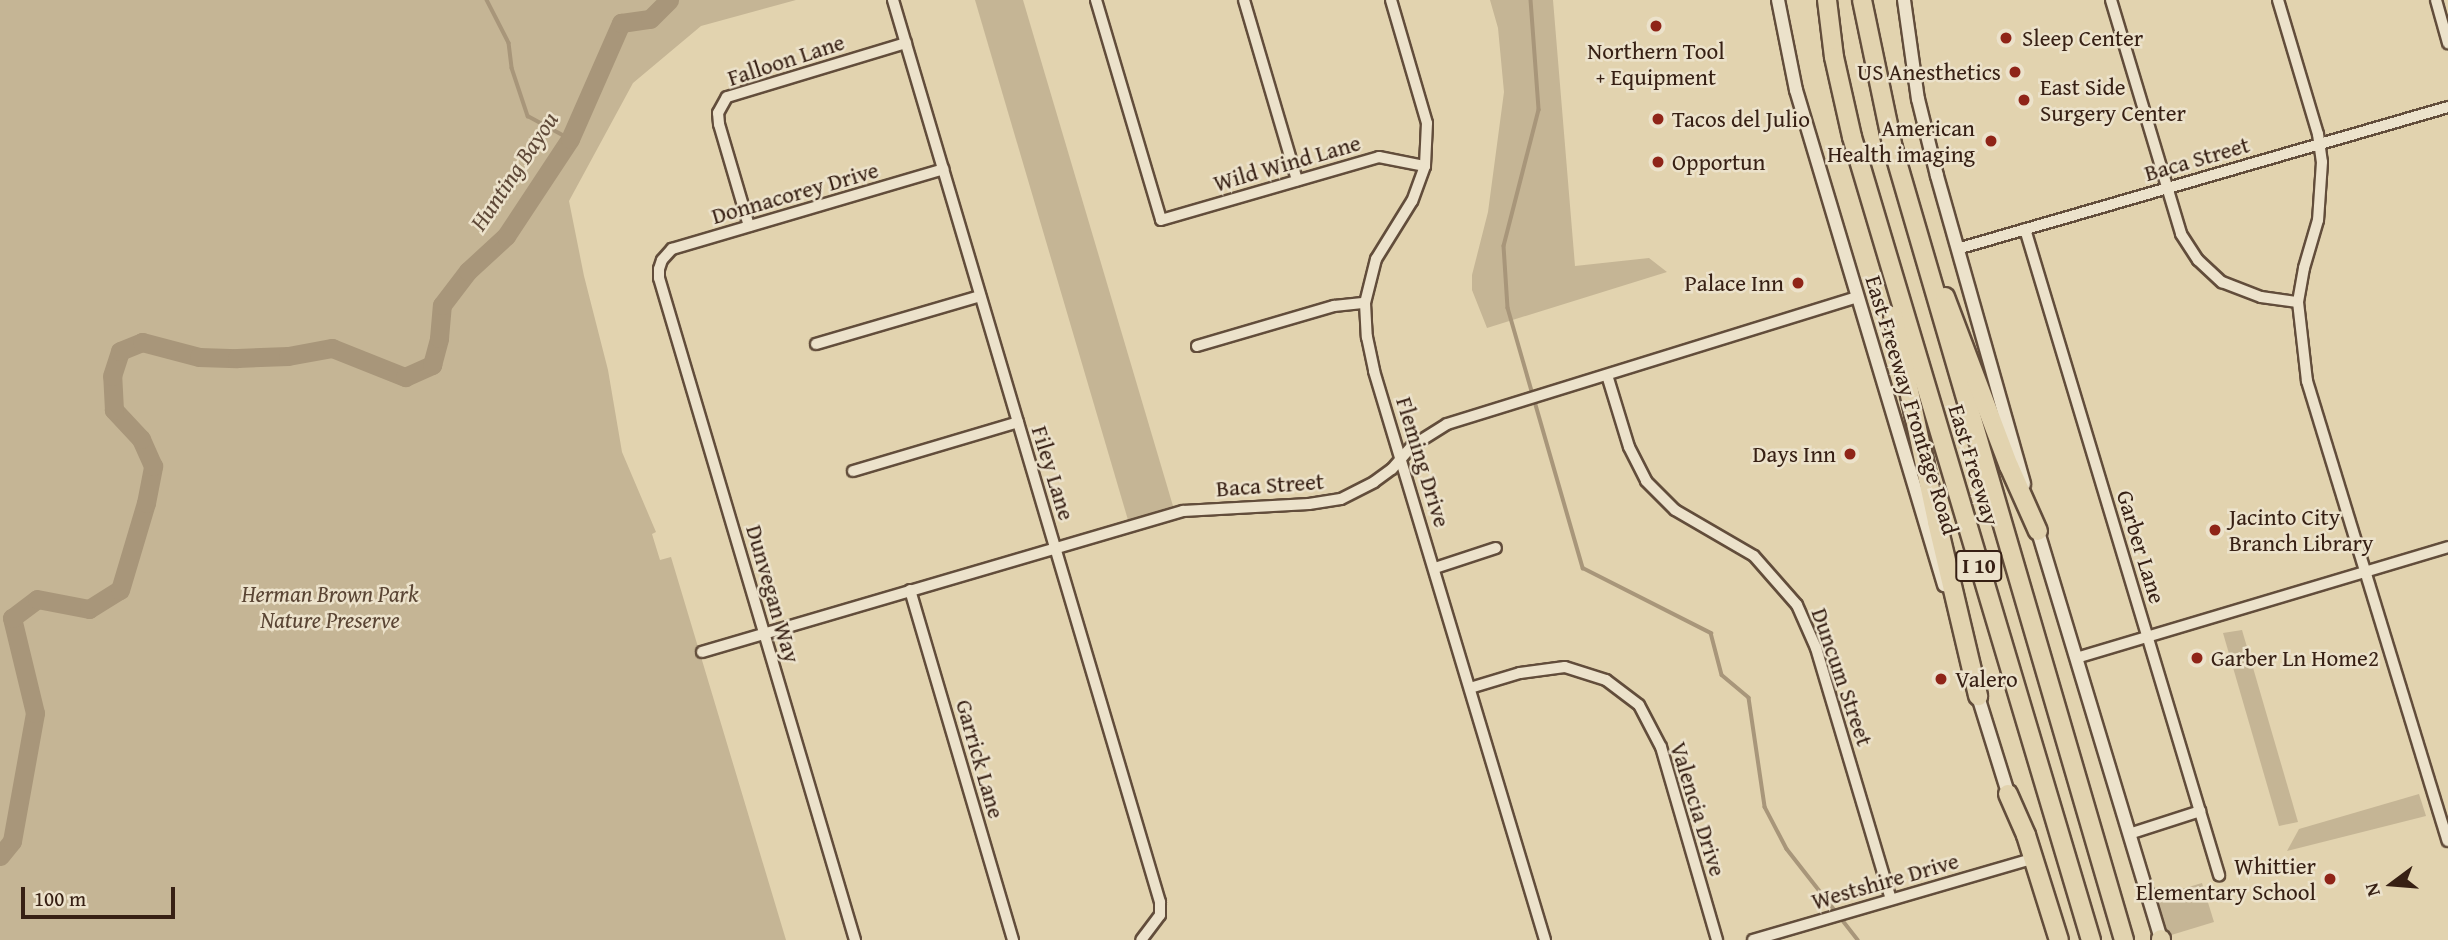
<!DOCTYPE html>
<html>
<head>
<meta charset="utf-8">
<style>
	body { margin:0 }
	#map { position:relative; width:2448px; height:940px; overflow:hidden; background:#e2d3af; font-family:"Gentium Book Plus",serif }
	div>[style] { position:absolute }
	.green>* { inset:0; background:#c5b595 }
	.stream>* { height:3.5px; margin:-1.75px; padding:0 1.75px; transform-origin:1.75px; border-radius:1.75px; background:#a8967a }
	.river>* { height:19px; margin:-9.5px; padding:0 9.5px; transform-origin:9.5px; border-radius:9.5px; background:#a8967a }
	.roads { filter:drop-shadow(2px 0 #624d3b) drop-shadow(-2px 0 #624d3b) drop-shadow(0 2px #624d3b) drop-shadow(0 -2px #624d3b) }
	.street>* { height:10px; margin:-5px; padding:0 5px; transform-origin:5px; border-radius:5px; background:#ece2cb }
	.secondary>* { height:12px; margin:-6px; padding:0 6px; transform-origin:6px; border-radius:6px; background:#ece2cb }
	.highway>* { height:18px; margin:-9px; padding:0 9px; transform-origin:9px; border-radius:9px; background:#e2d3af }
	.dots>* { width:19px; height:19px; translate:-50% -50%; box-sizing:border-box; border:4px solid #ece2cb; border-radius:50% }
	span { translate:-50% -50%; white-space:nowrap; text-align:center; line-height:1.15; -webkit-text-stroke:5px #ece2cb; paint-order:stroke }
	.shield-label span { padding:2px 5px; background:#ece2cb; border:2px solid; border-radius:5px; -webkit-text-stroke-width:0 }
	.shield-label { font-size:21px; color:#372014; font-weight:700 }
	.poi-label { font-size:23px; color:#372014 }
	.left { translate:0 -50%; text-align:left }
	.right { translate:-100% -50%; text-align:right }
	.street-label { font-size:23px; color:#372014 }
	.park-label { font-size:23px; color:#5a4534; font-style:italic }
	.water-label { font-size:24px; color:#5f4938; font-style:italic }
	.north { position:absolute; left:2357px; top:849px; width:70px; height:70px; -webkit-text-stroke:5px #ece2cb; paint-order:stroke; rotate:254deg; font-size:19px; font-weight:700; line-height:28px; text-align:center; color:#372014 }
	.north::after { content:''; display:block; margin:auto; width:24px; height:32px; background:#372014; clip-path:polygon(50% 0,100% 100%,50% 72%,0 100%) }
	.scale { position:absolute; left:21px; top:887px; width:154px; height:32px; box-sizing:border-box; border:4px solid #372014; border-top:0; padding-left:9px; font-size:21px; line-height:24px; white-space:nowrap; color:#372014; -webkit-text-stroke:5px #ece2cb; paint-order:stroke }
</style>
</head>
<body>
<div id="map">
	<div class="green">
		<div style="clip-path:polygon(0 0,796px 0,701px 26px,633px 83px,569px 201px,584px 276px,608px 370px,622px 452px,656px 532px,652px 534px,660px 560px,671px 557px,786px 940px,0 940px)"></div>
		<div style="clip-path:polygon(975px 0,1023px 0,1173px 506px,1128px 520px)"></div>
		<div style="clip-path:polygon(1490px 0,1553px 0,1575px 266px,1649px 258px,1667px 272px,1487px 328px,1472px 290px,1472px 275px,1488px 212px,1504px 92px,1498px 28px)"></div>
		<div style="clip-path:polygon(2242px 630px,2298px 822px,2279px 826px,2223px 633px)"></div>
		<div style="clip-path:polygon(2419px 794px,2426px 816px,2287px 851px,2299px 829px)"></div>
		<div style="clip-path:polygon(2202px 883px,2214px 922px,2168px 936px,2155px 897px)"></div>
	</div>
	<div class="stream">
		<div style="left:487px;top:0;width:48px;rotate:62.9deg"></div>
		<div style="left:509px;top:43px;width:25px;rotate:83deg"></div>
		<div style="left:512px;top:68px;width:51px;rotate:71.6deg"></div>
		<div style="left:528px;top:116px;width:48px;rotate:28.7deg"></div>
		<div style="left:1531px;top:0;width:110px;rotate:85.8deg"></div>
		<div style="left:1539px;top:110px;width:140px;rotate:104.4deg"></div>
		<div style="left:1504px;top:246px;width:62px;rotate:86.3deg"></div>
		<div style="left:1508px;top:308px;width:271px;rotate:73.9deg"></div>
		<div style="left:1583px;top:568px;width:144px;rotate:26.9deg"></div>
		<div style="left:1711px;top:633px;width:43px;rotate:75.3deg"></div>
		<div style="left:1722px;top:675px;width:35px;rotate:40deg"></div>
		<div style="left:1749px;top:698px;width:110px;rotate:81.6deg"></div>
		<div style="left:1765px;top:807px;width:47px;rotate:62.4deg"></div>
		<div style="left:1787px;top:849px;width:115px;rotate:52deg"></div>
	</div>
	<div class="river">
		<div style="left:0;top:856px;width:19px;rotate:-51deg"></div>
		<div style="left:12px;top:841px;width:130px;rotate:-79.8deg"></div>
		<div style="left:35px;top:713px;width:98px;rotate:-103.6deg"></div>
		<div style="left:12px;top:618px;width:31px;rotate:-37deg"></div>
		<div style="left:37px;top:599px;width:53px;rotate:10.9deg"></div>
		<div style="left:89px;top:609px;width:36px;rotate:-32deg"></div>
		<div style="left:120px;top:590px;width:91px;rotate:-73.4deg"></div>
		<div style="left:146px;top:503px;width:38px;rotate:-79deg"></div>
		<div style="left:153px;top:466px;width:30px;rotate:-114deg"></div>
		<div style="left:141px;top:439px;width:40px;rotate:-133deg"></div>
		<div style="left:114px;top:410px;width:34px;rotate:-93deg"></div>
		<div style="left:112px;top:376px;width:26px;rotate:-72deg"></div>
		<div style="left:120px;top:351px;width:24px;rotate:-22deg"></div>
		<div style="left:142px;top:342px;width:59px;rotate:14.7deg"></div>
		<div style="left:199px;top:357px;width:38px;rotate:2deg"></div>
		<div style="left:237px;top:358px;width:51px;rotate:-2.2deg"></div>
		<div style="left:288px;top:356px;width:45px;rotate:-10.3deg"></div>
		<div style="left:332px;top:348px;width:79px;rotate:21.7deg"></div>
		<div style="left:405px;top:377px;width:30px;rotate:-24deg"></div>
		<div style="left:432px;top:365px;width:28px;rotate:-75deg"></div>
		<div style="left:439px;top:338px;width:33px;rotate:-85deg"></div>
		<div style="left:442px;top:305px;width:43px;rotate:-52.6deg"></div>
		<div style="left:468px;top:271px;width:52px;rotate:-42.6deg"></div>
		<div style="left:506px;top:236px;width:116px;rotate:-56.6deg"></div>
		<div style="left:570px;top:139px;width:127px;rotate:-66.3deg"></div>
		<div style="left:621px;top:23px;width:29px;rotate:-8deg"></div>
		<div style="left:650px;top:19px;width:27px;rotate:-45deg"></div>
	</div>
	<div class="roads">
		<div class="street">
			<div style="left:893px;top:0;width:941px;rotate:73.51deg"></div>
			<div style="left:1160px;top:902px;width:13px;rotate:90deg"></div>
			<div style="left:1160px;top:915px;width:31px;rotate:127deg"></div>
			<div style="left:1096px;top:0;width:229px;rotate:73.5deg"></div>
			<div style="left:1161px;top:220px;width:227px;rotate:-16.1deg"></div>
			<div style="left:1379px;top:157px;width:47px;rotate:11.1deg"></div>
			<div style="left:1244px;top:0;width:188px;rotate:73.6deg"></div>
			<div style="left:1391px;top:0;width:128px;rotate:73.7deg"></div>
			<div style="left:1427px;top:123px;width:43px;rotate:92.7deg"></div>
			<div style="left:1425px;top:166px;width:37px;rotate:110deg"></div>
			<div style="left:1412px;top:201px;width:68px;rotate:121.8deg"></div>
			<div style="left:1376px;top:259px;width:45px;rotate:104deg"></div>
			<div style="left:1365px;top:303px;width:34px;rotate:87deg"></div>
			<div style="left:1367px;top:337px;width:35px;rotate:78deg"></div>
			<div style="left:1374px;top:371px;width:594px;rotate:73.27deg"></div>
			<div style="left:2111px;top:0;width:244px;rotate:73.3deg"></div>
			<div style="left:2181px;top:234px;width:31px;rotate:57deg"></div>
			<div style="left:2198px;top:260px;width:33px;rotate:43deg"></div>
			<div style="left:2222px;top:282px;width:42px;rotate:21deg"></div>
			<div style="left:2261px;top:297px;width:37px;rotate:8deg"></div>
			<div style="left:2278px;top:0;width:140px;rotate:73.4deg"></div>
			<div style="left:2318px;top:134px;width:28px;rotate:82deg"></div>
			<div style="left:2322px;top:162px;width:58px;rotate:93.9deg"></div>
			<div style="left:2318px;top:220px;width:50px;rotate:106.3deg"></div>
			<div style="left:2304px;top:268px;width:35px;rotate:100deg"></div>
			<div style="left:2298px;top:302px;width:80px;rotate:83.5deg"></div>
			<div style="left:2307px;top:381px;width:481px;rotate:73deg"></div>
			<div style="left:2436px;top:0;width:45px;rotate:74.4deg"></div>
			<div style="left:749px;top:226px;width:106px;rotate:-106.4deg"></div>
			<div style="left:719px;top:124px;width:11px;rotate:-95deg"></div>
			<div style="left:718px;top:113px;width:18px;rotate:-61deg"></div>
			<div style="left:727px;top:97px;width:187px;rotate:-16.8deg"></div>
			<div style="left:2025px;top:229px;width:675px;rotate:73.28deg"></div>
			<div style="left:1957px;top:249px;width:511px;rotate:-16.13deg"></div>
			<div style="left:816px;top:344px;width:171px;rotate:-16.3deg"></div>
			<div style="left:1197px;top:346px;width:143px;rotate:-16.3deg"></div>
			<div style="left:1334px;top:306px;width:31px;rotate:-6deg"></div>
			<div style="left:1607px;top:375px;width:75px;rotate:73deg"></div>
			<div style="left:1629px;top:447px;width:38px;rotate:63deg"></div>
			<div style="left:1646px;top:481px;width:41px;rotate:45deg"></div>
			<div style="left:1675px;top:510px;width:91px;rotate:30.2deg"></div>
			<div style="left:1754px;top:556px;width:65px;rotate:48.7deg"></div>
			<div style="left:1797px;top:605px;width:47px;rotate:66.2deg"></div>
			<div style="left:1816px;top:648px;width:262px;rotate:73.4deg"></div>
			<div style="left:853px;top:471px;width:172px;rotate:-16.5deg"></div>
			<div style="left:1435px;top:568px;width:64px;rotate:-18.2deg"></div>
			<div style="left:910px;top:590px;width:365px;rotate:73.6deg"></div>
			<div style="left:702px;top:652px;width:501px;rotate:-16.34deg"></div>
			<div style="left:1183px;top:511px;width:126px;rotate:-3.2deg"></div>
			<div style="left:1309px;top:504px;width:32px;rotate:-9deg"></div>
			<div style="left:1341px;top:499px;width:37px;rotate:-27deg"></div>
			<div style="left:1374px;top:482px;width:22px;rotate:-36deg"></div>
			<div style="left:1392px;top:469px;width:30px;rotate:-49deg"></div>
			<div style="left:1412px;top:446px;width:41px;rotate:-32.2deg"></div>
			<div style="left:1447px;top:424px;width:430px;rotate:-17.2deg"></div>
			<div style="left:2076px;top:658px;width:388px;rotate:-16.6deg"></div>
			<div style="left:1470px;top:688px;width:52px;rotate:-16.7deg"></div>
			<div style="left:1520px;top:673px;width:45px;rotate:-7.6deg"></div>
			<div style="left:1565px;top:667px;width:43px;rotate:17.6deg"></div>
			<div style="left:1606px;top:680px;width:41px;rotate:37.1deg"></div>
			<div style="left:1639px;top:705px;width:47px;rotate:62.4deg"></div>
			<div style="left:1661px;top:747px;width:201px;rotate:73.8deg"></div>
			<div style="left:2129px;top:834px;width:75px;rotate:-17.9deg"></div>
			<div style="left:855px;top:940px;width:690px;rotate:-106.49deg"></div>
			<div style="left:659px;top:278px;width:9px;rotate:-90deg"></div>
			<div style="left:659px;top:269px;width:9px;rotate:-72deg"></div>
			<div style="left:662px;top:260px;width:15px;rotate:-48deg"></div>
			<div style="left:672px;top:249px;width:283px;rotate:-16.4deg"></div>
			<div style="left:1753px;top:940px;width:286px;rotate:-16.2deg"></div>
		</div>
		<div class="secondary">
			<div style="left:1778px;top:0;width:92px;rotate:78.7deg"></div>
			<div style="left:1796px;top:90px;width:517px;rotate:73.35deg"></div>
			<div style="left:1904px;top:0;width:100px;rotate:82deg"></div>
			<div style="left:1918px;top:99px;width:79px;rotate:76.1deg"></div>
			<div style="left:1937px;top:176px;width:320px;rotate:74.2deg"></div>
			<div style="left:2036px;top:525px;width:433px;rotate:73.2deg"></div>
			<div style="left:1976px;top:690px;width:114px;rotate:72.7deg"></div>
		</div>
		<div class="highway">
			<div style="left:1827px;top:0;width:57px;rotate:83deg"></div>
			<div style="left:1834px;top:57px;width:82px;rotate:77.3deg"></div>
			<div style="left:1852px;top:137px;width:838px;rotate:73.43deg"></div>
			<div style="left:1862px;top:0;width:151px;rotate:78.2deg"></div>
			<div style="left:1893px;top:148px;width:825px;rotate:73.74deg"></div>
			<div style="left:1945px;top:297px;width:181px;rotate:69.3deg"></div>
			<div style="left:2009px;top:466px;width:71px;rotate:66deg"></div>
			<div style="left:1893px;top:316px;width:211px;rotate:77.9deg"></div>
			<div style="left:1937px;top:522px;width:179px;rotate:76.7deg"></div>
			<div style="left:2008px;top:794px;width:45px;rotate:66.3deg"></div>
			<div style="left:2026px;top:835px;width:110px;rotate:72.6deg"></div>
			<div style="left:2161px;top:939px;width:1px;rotate:90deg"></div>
		</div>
	</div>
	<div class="dots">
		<div style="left:1656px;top:26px;background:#8f2418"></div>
		<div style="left:2006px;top:38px;background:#8f2418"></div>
		<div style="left:2015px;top:72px;background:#8f2418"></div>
		<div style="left:2024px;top:100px;background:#8f2418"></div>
		<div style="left:1658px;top:119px;background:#8f2418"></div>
		<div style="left:1991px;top:141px;background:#8f2418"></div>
		<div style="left:1658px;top:162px;background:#8f2418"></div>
		<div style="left:1798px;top:283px;background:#8f2418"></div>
		<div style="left:1850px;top:454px;background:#8f2418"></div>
		<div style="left:2215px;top:530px;background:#8f2418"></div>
		<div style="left:2197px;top:658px;background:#8f2418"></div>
		<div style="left:1941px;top:679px;background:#8f2418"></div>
		<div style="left:2330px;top:879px;background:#8f2418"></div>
	</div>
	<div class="shield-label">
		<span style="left:1979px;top:566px">I 10</span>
	</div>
	<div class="poi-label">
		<span class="left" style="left:2022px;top:38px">Sleep Center</span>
		<span style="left:1656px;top:64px">Northern Tool<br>+ Equipment</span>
		<span class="right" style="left:2001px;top:72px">US Anesthetics</span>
		<span class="left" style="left:2040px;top:100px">East Side<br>Surgery Center</span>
		<span class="left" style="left:1672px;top:119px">Tacos del Julio</span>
		<span class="right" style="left:1975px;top:141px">American<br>Health imaging</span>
		<span class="left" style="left:1672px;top:162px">Opportun</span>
		<span class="right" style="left:1784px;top:283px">Palace Inn</span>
		<span class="right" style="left:1836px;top:454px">Days Inn</span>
		<span class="left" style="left:2229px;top:530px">Jacinto City<br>Branch Library</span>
		<span class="left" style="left:2211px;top:658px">Garber Ln Home2</span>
		<span class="left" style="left:1955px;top:679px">Valero</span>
		<span class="right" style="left:2316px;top:879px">Whittier<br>Elementary School</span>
	</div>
	<div class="street-label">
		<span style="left:786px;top:60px;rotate:-18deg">Falloon Lane</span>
		<span style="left:2197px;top:159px;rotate:-16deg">Baca Street</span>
		<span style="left:1287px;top:163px;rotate:-16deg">Wild Wind Lane</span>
		<span style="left:795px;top:193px;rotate:-16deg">Donnacorey Drive</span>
		<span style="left:1912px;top:405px;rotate:73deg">East Freeway Frontage Road</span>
		<span style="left:1423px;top:462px;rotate:73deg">Fleming Drive</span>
		<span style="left:1974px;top:465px;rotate:73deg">East Freeway</span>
		<span style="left:1053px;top:473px;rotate:73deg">Filey Lane</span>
		<span style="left:1270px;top:485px;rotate:-4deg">Baca Street</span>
		<span style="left:2141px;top:547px;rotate:73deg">Garber Lane</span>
		<span style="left:773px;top:594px;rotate:74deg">Dunvegan Way</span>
		<span style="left:1842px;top:677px;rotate:71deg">Duncum Street</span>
		<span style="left:980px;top:759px;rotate:74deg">Garrick Lane</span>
		<span style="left:1698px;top:809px;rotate:73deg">Valencia Drive</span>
		<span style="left:1885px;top:881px;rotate:-16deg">Westshire Drive</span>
	</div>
	<div class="park-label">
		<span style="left:330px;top:607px">Herman Brown Park<br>Nature Preserve</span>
	</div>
	<div class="water-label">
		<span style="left:514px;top:171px;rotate:-56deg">Hunting Bayou</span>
	</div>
	<div class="north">N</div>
	<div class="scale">100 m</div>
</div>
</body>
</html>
